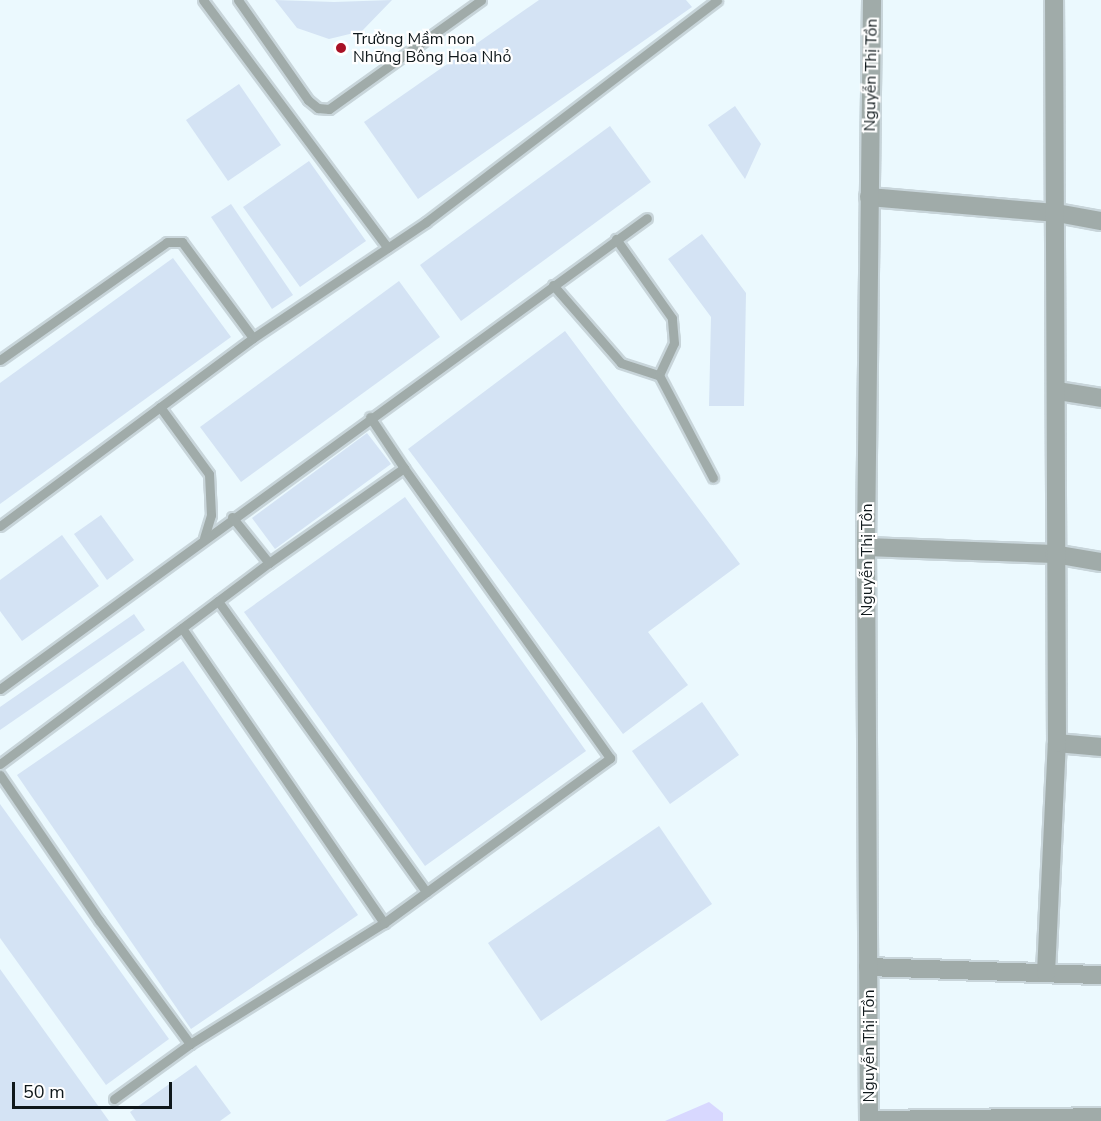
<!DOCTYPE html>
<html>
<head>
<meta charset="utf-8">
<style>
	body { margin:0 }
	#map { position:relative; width:1101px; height:1121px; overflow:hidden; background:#ebf9fe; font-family:"Nunito Sans",sans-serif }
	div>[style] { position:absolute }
	.water>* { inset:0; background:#d8d8ff }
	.building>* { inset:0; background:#d4e3f4 }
	.roads { filter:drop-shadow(2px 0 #c8d5da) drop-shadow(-2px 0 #c8d5da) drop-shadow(0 2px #c8d5da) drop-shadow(0 -2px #c8d5da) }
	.service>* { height:9px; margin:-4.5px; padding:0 4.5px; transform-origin:4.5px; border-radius:4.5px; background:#a0aba9 }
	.minor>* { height:18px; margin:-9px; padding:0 9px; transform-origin:9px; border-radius:9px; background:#a0aba9 }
	.tertiary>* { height:18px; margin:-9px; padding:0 9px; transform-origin:9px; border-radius:9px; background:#a0aba9 }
	.dots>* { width:16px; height:16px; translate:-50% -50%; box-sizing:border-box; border:3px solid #fff; border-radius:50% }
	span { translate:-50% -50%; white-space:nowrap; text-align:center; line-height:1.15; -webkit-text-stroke:4.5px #fff; paint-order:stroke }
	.poi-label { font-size:16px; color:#0f181b }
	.left { translate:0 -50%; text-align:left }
	.street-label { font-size:16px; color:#0f181b }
	.scale { position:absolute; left:12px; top:1082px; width:160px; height:27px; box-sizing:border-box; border:3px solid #0f181b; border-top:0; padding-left:8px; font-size:18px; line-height:21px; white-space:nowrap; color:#0f181b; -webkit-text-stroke:4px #fff; paint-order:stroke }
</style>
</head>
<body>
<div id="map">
	<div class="water">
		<div style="clip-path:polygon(709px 1102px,723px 1113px,723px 1121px,665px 1121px)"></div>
	</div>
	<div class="building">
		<div style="clip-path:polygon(275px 0,334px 2px,392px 0,362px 31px,329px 39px,297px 28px)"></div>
		<div style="clip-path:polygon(539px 0,686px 0,692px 7px,418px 199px,364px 122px)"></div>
		<div style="clip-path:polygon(239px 84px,281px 145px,228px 181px,186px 120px)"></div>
		<div style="clip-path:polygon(735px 106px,761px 144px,745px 179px,708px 125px)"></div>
		<div style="clip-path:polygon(610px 126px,651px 182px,461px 321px,420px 265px)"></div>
		<div style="clip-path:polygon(309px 161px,366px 241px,300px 287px,243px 207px)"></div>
		<div style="clip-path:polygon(231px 204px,293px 295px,272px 309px,211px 217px)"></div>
		<div style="clip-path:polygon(702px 234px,746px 293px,744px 406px,709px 406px,711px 317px,668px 259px)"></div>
		<div style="clip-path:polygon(173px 258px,231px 337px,0 504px,0 383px)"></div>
		<div style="clip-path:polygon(399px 281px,440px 337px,241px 482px,200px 427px)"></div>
		<div style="clip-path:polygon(565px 331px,740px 564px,648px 632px,688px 685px,623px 734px,408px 449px)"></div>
		<div style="clip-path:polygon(367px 433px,391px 464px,275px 549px,252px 518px)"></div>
		<div style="clip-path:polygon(405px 497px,586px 751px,425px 866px,244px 612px)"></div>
		<div style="clip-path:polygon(101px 515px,134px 560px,107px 580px,74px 534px)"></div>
		<div style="clip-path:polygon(62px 535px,99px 586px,22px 641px,0 611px,0 580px)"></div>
		<div style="clip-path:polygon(134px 614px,145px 630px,0 730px,0 707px)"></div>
		<div style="clip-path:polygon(183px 661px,358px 915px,191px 1029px,17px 775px)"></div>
		<div style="clip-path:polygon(702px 702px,739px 755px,670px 804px,632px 751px)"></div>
		<div style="clip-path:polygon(0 804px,169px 1039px,106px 1085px,0 938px)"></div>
		<div style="clip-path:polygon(659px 826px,712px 904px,541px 1021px,488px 943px)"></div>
		<div style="clip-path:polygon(0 969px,109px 1121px,0 1121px)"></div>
		<div style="clip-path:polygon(196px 1065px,231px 1113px,220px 1121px,136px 1121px,130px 1112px)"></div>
	</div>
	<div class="roads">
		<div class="service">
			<div style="left:203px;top:0;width:309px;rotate:53.3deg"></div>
			<div style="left:238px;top:0;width:122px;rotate:55deg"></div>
			<div style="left:308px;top:100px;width:13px;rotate:39deg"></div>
			<div style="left:318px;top:108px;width:11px;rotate:5deg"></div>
			<div style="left:329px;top:109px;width:187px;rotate:-35.6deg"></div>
			<div style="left:553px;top:285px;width:103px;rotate:48.9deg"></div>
			<div style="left:621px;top:363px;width:40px;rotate:18deg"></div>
			<div style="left:659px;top:375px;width:35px;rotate:-65deg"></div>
			<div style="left:674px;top:343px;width:25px;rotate:-95deg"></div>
			<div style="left:672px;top:318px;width:97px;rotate:-125.3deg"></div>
			<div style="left:0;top:360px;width:204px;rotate:-35.2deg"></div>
			<div style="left:167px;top:242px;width:15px"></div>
			<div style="left:182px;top:242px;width:119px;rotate:53.5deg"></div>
			<div style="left:659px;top:375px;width:116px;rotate:62.3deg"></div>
			<div style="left:160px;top:407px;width:83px;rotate:53.8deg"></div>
			<div style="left:209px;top:474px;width:41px;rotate:87.2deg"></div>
			<div style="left:211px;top:515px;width:24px;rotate:107deg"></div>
			<div style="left:370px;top:417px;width:61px;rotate:56.3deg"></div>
			<div style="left:0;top:526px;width:315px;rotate:-36.6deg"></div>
			<div style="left:253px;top:338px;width:208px;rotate:-33.8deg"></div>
			<div style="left:426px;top:222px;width:366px;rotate:-37.3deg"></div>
			<div style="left:218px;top:601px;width:358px;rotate:54.4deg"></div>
			<div style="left:182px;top:628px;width:358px;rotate:55.6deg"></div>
			<div style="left:0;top:689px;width:800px;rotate:-36.05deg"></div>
			<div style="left:0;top:764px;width:336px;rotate:-36.8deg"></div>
			<div style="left:269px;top:563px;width:59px;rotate:-128.8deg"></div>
			<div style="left:0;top:775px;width:176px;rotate:55.7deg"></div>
			<div style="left:99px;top:920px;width:154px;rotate:53.7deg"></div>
			<div style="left:114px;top:1099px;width:94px;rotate:-35.9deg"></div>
			<div style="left:190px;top:1044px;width:229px;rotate:-32deg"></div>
			<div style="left:384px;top:923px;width:280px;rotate:-36.1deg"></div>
			<div style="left:610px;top:758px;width:356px;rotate:-125.4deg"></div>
			<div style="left:404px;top:468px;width:165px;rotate:144.9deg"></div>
		</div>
		<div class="minor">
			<div style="left:869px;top:197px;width:189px;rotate:4.9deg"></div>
			<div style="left:1057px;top:213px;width:45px;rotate:10.3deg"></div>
			<div style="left:1058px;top:391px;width:44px;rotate:9.2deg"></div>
			<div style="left:866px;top:547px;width:188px;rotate:2.1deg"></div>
			<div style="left:1054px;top:554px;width:48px;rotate:9.7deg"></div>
			<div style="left:1057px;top:743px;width:44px;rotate:5.2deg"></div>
			<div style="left:868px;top:967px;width:233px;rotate:2deg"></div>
			<div style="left:1046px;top:973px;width:230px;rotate:-87.3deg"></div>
			<div style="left:1057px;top:743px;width:743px;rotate:-90.23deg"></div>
			<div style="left:869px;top:1120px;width:232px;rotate:-0.7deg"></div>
		</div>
		<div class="tertiary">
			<div style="left:869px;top:1121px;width:574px;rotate:-90.3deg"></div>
			<div style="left:866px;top:547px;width:547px;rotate:-89.37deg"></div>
		</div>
	</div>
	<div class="dots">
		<div style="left:341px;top:48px;background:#a81125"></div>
	</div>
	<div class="poi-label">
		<span class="left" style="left:353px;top:48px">Trường Mầm non<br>Những Bông Hoa Nhỏ</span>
	</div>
	<div class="street-label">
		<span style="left:871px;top:75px;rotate:-89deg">Nguyễn Thị Tồn</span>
		<span style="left:867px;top:560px;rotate:-90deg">Nguyễn Thị Tồn</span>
		<span style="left:869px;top:1046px;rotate:-90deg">Nguyễn Thị Tồn</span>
	</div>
	<div class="scale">50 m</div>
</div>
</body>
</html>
